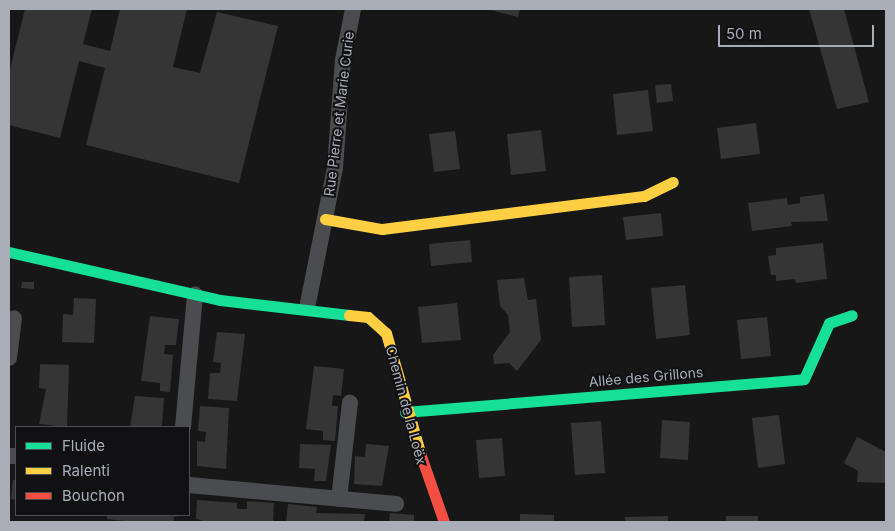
<!DOCTYPE html>
<html>
<head>
<meta charset="utf-8">
<style>
	body { margin:0 }
	#map { position:relative; width:895px; height:531px; overflow:hidden; background:#171717; font-family:Inter,sans-serif }
	div>[style] { position:absolute }
	.building>* { inset:0; background:#353536 }
	.street>* { height:16px; margin:-8px; padding:0 8px; transform-origin:8px; border-radius:8px; background:#4b4c50 }
	.fast>* { height:11px; margin:-5.5px; padding:0 5.5px; transform-origin:5.5px; border-radius:5.5px; background:#16e098 }
	.slow>* { height:11px; margin:-5.5px; padding:0 5.5px; transform-origin:5.5px; border-radius:5.5px; background:#ffcf43 }
	.jam>* { height:11px; margin:-5.5px; padding:0 5.5px; transform-origin:5.5px; border-radius:5.5px; background:#f24e42 }
	span { translate:-50% -50%; white-space:nowrap; text-align:center; line-height:1.15; -webkit-text-stroke:4px #111113; paint-order:stroke }
	.street-label { font-size:14px; color:#a8adb8 }
	.frame { position:absolute; inset:0; border:10px solid #a8adb8; pointer-events:none }
	.legend { position:absolute; left:15px; top:426px; width:175px; height:90px; box-sizing:border-box; background:#111113; border:1px solid #4d4f55; margin:0; padding:6px 9px; list-style:none; font-size:15px; color:#a8adb8 }
	.legend li { display:flex; align-items:center; gap:10px; height:25px }
	.legend b { width:25px; border:1px solid #4d4f55 }
	.scale { position:absolute; left:718px; top:25px; width:156px; height:22px; box-sizing:border-box; border:2px solid #a8adb8; border-top:0; padding-left:6px; font-size:15px; line-height:18px; white-space:nowrap; color:#a8adb8; -webkit-text-stroke:4px #111113; paint-order:stroke }
</style>
</head>
<body>
<div id="map">
	<div class="building">
		<div style="clip-path:polygon(25px 9px,92px 9px,83px 44px,110px 51px,120px 9px,187px 9px,173px 67px,200px 73px,217px 12px,278px 26px,239px 183px,86px 145px,105px 68px,79px 61px,60px 138px,9px 125px,9px 73px)"></div>
		<div style="clip-path:polygon(487px 9px,520px 9px,518px 17px)"></div>
		<div style="clip-path:polygon(809px 9px,844px 9px,869px 102px,837px 109px)"></div>
		<div style="clip-path:polygon(671px 84px,673px 101px,657px 103px,655px 85px)"></div>
		<div style="clip-path:polygon(648px 90px,653px 131px,617px 135px,613px 94px)"></div>
		<div style="clip-path:polygon(756px 123px,760px 154px,721px 159px,717px 128px)"></div>
		<div style="clip-path:polygon(541px 130px,546px 171px,511px 175px,507px 134px)"></div>
		<div style="clip-path:polygon(455px 131px,460px 169px,434px 172px,429px 134px)"></div>
		<div style="clip-path:polygon(824px 194px,828px 221px,791px 222px,792px 226px,752px 231px,748px 203px,787px 198px,788px 205px,800px 203px,800px 197px)"></div>
		<div style="clip-path:polygon(661px 213px,663px 236px,626px 240px,623px 217px)"></div>
		<div style="clip-path:polygon(470px 240px,472px 262px,431px 266px,429px 244px)"></div>
		<div style="clip-path:polygon(823px 243px,827px 279px,796px 283px,795px 279px,776px 281px,776px 275px,771px 275px,768px 256px,776px 255px,776px 248px)"></div>
		<div style="clip-path:polygon(602px 275px,605px 325px,572px 327px,569px 277px)"></div>
		<div style="clip-path:polygon(524px 278px,528px 300px,536px 299px,541px 340px,517px 371px,509px 363px,494px 364px,493px 355px,510px 332px,508px 315px,500px 306px,497px 280px)"></div>
		<div style="clip-path:polygon(22px 282px,34px 282px,34px 289px,21px 288px)"></div>
		<div style="clip-path:polygon(685px 285px,690px 335px,656px 339px,651px 288px)"></div>
		<div style="clip-path:polygon(74px 298px,96px 299px,94px 343px,62px 342px,63px 314px,73px 315px)"></div>
		<div style="clip-path:polygon(457px 303px,461px 340px,422px 343px,418px 307px)"></div>
		<div style="clip-path:polygon(150px 316px,179px 319px,176px 345px,165px 345px,164px 354px,173px 355px,170px 392px,160px 391px,160px 383px,141px 381px)"></div>
		<div style="clip-path:polygon(767px 317px,771px 356px,741px 359px,737px 320px)"></div>
		<div style="clip-path:polygon(217px 332px,245px 334px,237px 401px,208px 399px,210px 373px,220px 373px,221px 363px,213px 362px)"></div>
		<div style="clip-path:polygon(40px 364px,69px 365px,67px 427px,39px 424px,46px 389px,39px 388px)"></div>
		<div style="clip-path:polygon(314px 366px,344px 369px,341px 396px,333px 395px,332px 406px,338px 406px,335px 441px,323px 440px,323px 431px,306px 429px)"></div>
		<div style="clip-path:polygon(135px 396px,164px 398px,162px 426px,130px 427px)"></div>
		<div style="clip-path:polygon(200px 406px,229px 408px,226px 469px,197px 466px,197px 441px,205px 442px,206px 432px,198px 431px)"></div>
		<div style="clip-path:polygon(779px 415px,785px 464px,758px 468px,752px 418px)"></div>
		<div style="clip-path:polygon(662px 420px,690px 422px,688px 460px,660px 458px)"></div>
		<div style="clip-path:polygon(601px 421px,605px 473px,575px 475px,571px 423px)"></div>
		<div style="clip-path:polygon(857px 437px,886px 452px,885px 483px,857px 482px,858px 471px,844px 463px)"></div>
		<div style="clip-path:polygon(502px 438px,505px 476px,479px 478px,476px 440px)"></div>
		<div style="clip-path:polygon(300px 444px,331px 445px,326px 481px,314px 481px,315px 469px,299px 468px)"></div>
		<div style="clip-path:polygon(366px 444px,389px 446px,382px 486px,354px 484px,355px 456px,365px 457px)"></div>
		<div style="clip-path:polygon(13px 480px,16px 480px,16px 500px,11px 499px)"></div>
		<div style="clip-path:polygon(197px 500px,237px 503px,237px 509px,247px 509px,247px 501px,274px 503px,273px 522px,207px 522px,196px 519px)"></div>
		<div style="clip-path:polygon(288px 504px,317px 507px,316px 513px,365px 514px,364px 522px,286px 522px)"></div>
		<div style="clip-path:polygon(390px 513px,414px 515px,414px 522px,389px 522px)"></div>
		<div style="clip-path:polygon(520px 514px,554px 515px,554px 522px,520px 522px)"></div>
		<div style="clip-path:polygon(107px 515px,184px 515px,174px 517px,173px 522px,132px 522px,107px 519px)"></div>
		<div style="clip-path:polygon(668px 516px,668px 522px,625px 522px,625px 517px)"></div>
		<div style="clip-path:polygon(726px 516px,758px 516px,758px 522px,726px 522px)"></div>
	</div>
	<div class="street">
		<div style="left:307px;top:308px;width:143px;rotate:-78.7deg"></div>
		<div style="left:335px;top:168px;width:108px;rotate:-85.8deg"></div>
		<div style="left:343px;top:60px;width:52px;rotate:-78.9deg"></div>
		<div style="left:9px;top:358px;width:40px;rotate:-82.9deg"></div>
		<div style="left:183px;top:427px;width:133px;rotate:-84.8deg"></div>
		<div style="left:9px;top:456px;width:7px"></div>
		<div style="left:189px;top:485px;width:208px;rotate:5.2deg"></div>
		<div style="left:339px;top:499px;width:97px;rotate:-83.5deg"></div>
	</div>
	<div class="fast">
		<div style="left:9px;top:252px;width:216px;rotate:12.8deg"></div>
		<div style="left:220px;top:300px;width:130px;rotate:6.6deg"></div>
		<div style="left:405px;top:412px;width:400px;rotate:-4.7deg"></div>
		<div style="left:804px;top:379px;width:61px;rotate:-65.9deg"></div>
		<div style="left:829px;top:323px;width:24px;rotate:-19deg"></div>
	</div>
	<div class="slow">
		<div style="left:325px;top:219px;width:58px;rotate:10deg"></div>
		<div style="left:382px;top:229px;width:264px;rotate:-7.2deg"></div>
		<div style="left:644px;top:196px;width:32px;rotate:-26deg"></div>
		<div style="left:349px;top:315px;width:19px;rotate:6deg"></div>
		<div style="left:368px;top:317px;width:24px;rotate:42deg"></div>
		<div style="left:386px;top:333px;width:128px;rotate:74.1deg"></div>
	</div>
	<div class="jam">
		<div style="left:421px;top:456px;width:70px;rotate:70.8deg"></div>
	</div>
	<div class="street-label">
		<span style="left:339px;top:114px;rotate:-83deg">Rue Pierre et Marie Curie</span>
		<span style="left:646px;top:377px;rotate:-5deg">Allée des Grillons</span>
		<span style="left:406px;top:405px;rotate:75deg">Chemin de la Loëx</span>
	</div>
	<div class="frame"></div>
	<ul class="legend">
	<li><b style="height:6px;background:#16e098"></b>Fluide</li>
	<li><b style="height:6px;background:#ffcf43"></b>Ralenti</li>
	<li><b style="height:6px;background:#f24e42"></b>Bouchon</li>
	</ul>
	<div class="scale">50 m</div>
</div>
</body>
</html>
